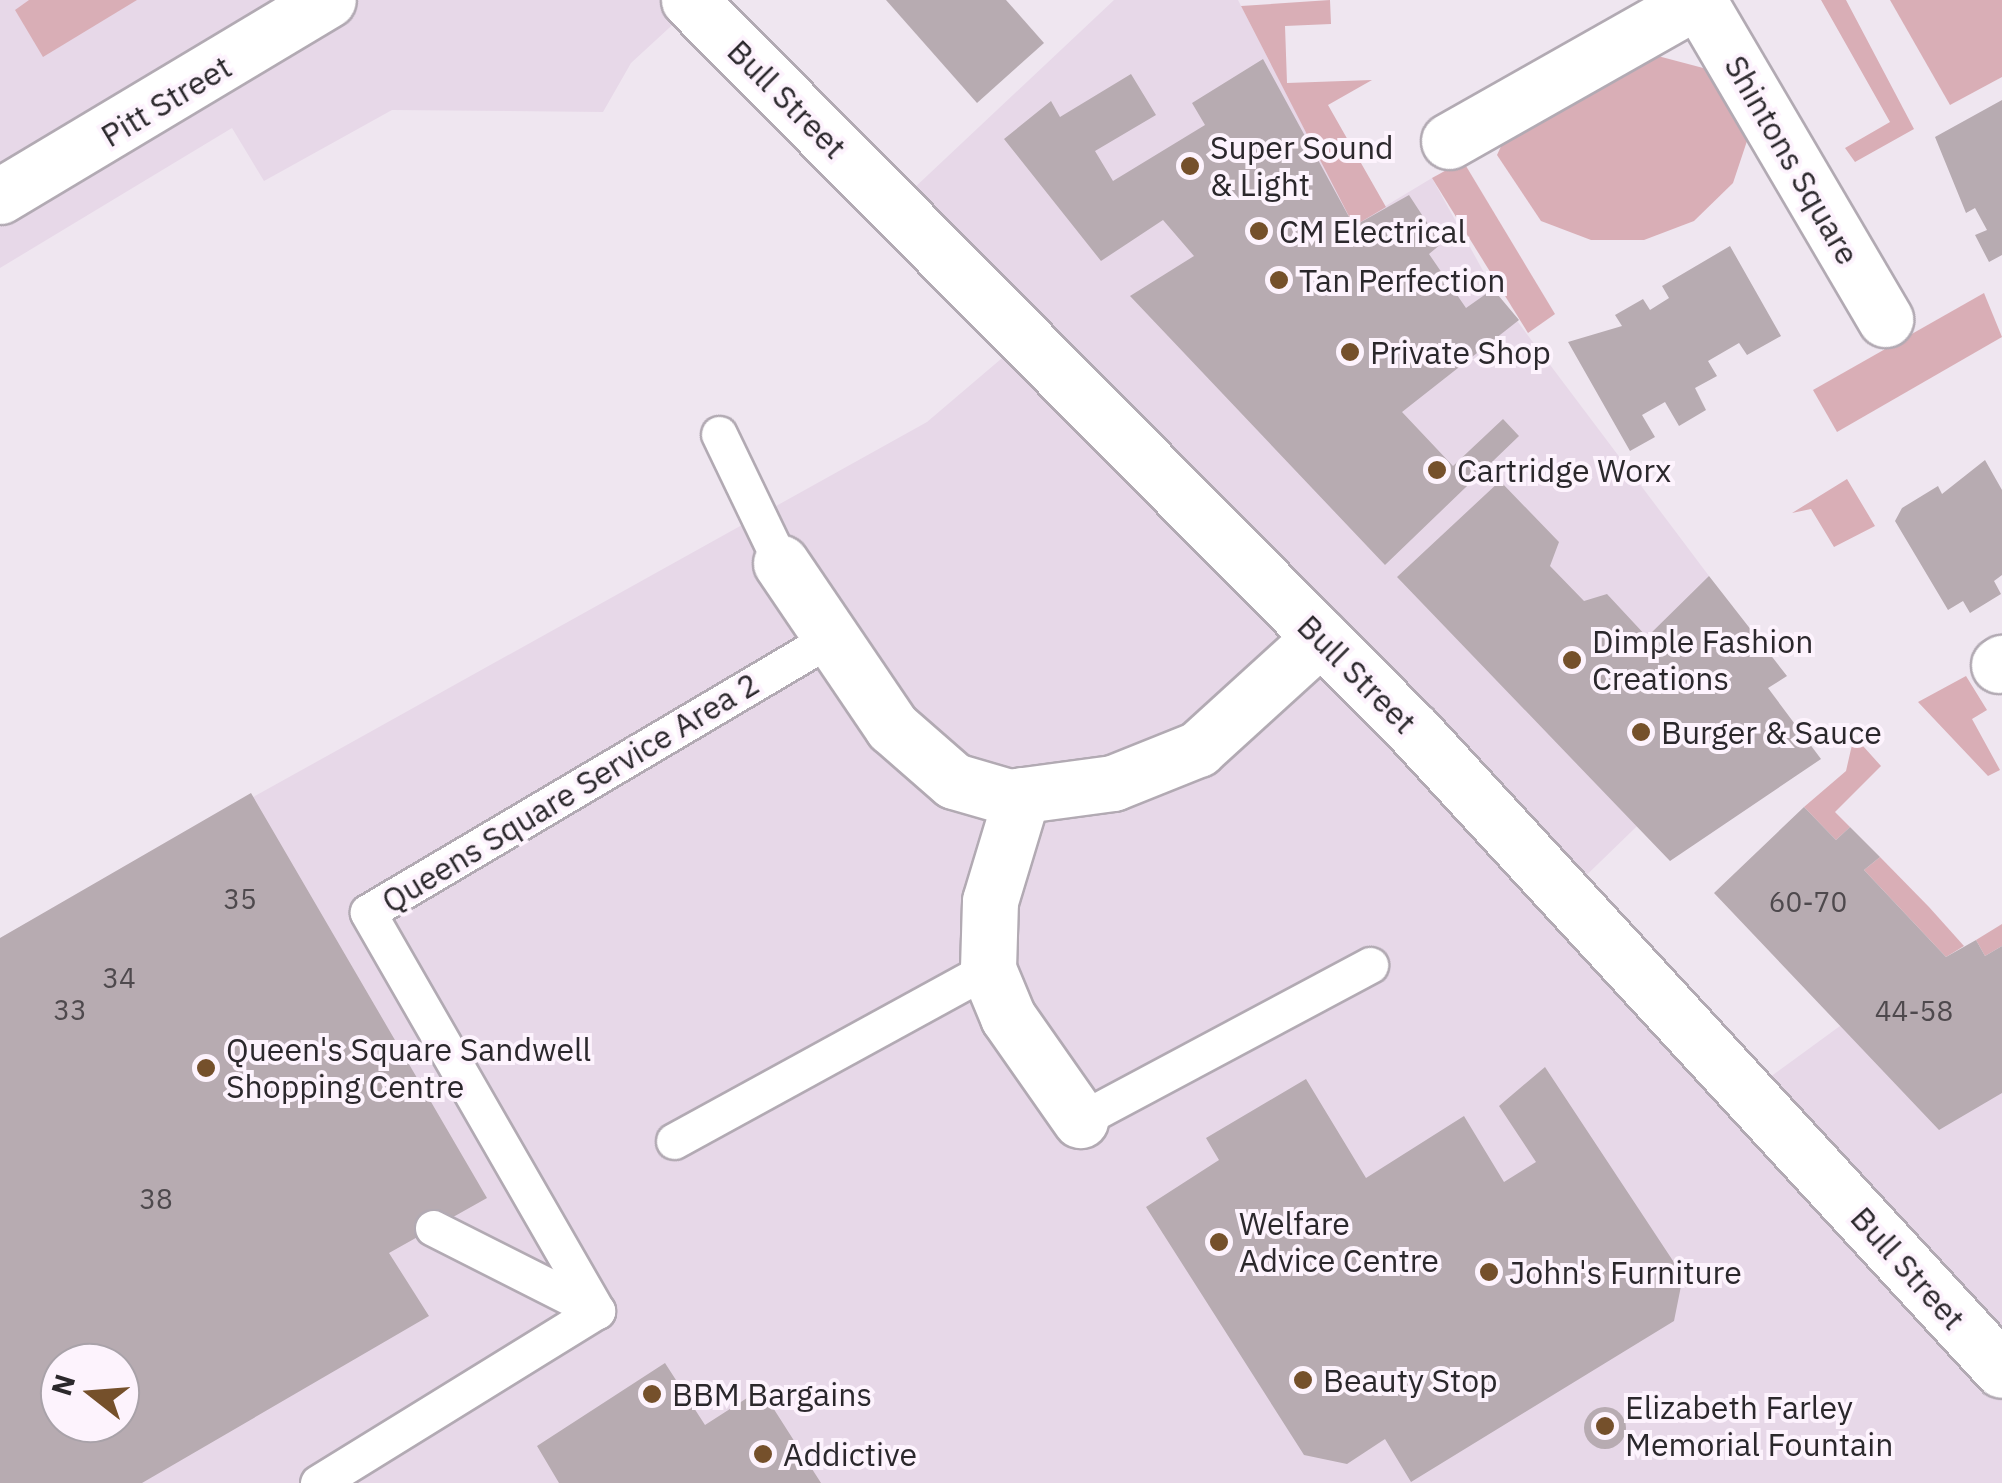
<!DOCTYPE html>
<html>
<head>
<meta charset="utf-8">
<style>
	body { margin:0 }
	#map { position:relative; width:2002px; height:1483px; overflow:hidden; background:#efe6f0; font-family:"IBM Plex Sans",sans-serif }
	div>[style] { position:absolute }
	.built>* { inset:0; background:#e7d8e8 }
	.green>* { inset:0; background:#d9aeb6 }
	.building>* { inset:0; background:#b7abb1 }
	.round { border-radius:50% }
	.roads { filter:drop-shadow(2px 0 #b2aab3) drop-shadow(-2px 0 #b2aab3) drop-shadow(0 2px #b2aab3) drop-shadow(0 -2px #b2aab3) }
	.service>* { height:35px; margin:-17.5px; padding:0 17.5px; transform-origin:17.5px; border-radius:17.5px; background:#fff }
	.minor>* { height:55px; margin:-27.5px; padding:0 27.5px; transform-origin:27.5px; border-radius:27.5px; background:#fff }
	.tertiary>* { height:55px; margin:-27.5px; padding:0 27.5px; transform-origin:27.5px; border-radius:27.5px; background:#fff }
	.dots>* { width:28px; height:28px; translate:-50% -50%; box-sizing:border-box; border:5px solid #fdf3fd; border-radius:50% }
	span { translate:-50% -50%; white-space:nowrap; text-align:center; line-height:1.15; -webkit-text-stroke:8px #fdf3fd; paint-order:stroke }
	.number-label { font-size:28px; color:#4e494d }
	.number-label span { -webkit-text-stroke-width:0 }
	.street-label { font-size:32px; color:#2b282c }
	.poi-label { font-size:32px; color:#2b282c }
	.left { translate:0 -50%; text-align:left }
	.north { position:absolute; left:40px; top:1343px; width:100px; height:100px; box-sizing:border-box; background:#fdf3fd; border:2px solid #a9a2a9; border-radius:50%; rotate:287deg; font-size:28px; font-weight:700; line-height:40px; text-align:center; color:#2b282c }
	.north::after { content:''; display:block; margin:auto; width:35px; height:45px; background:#75502b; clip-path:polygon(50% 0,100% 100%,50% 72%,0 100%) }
</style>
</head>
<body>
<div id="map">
	<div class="built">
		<div style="clip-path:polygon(0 0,689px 0,694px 5px,631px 63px,603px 112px,392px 110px,264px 181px,232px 128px,0 268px)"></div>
		<div style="clip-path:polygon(evenodd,1114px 0,1238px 0,1354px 225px,1432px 178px,1493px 289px,1709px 576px,1732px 734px,1566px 895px,1747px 1094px,1840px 1026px,2002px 979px,2002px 1483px,0 1483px,0 938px,927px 422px,1028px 336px,895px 206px,1114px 0,60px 1363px,120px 1363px,120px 1423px,60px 1423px,60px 1363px)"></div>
	</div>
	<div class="green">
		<div style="clip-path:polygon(29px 0,137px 0,43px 57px,15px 10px)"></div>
		<div style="clip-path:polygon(1330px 0,1331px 24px,1285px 26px,1287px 83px,1372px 80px,1328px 105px,1386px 207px,1354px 226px,1241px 6px)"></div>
		<div style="clip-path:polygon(1821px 0,1846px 0,1914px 129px,1855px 162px,1845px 148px,1890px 122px)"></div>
		<div style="clip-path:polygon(1890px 0,2002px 0,2002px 77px,1950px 105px)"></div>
		<div style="clip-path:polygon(1654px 55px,1707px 69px,1749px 135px,1733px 183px,1694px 221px,1644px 240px,1591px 240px,1541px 221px,1497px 155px,1503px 142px)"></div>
		<div style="clip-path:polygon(1463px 161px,1555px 314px,1528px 333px,1432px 178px)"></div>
		<div style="clip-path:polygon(1984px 293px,2002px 337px,1837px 432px,1813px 390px)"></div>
		<div style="clip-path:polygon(1847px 479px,1875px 526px,1834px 547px,1811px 509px,1792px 513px)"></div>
		<div style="clip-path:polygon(1966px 676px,1987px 710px,1972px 719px,2000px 770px,1988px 776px,1918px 702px)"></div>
		<div style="clip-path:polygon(1854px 736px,1881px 766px,1835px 812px,1850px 827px,1836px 840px,1804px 807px,1846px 771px)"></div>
		<div style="clip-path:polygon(1880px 857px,1929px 907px,1964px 946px,1946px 957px,1864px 870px)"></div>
		<div style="clip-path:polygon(2002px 924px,2002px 946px,1985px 956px,1976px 940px)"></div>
	</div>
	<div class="building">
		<div style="clip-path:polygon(886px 0,1006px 0,1044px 43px,977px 103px)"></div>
		<div style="clip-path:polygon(1263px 59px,1354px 226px,1409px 195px,1441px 244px,1429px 254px,1466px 308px,1493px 289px,1519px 320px,1402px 412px,1453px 466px,1503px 419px,1519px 436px,1385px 565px,1130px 296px,1194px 256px,1163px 220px,1101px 261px,1004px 139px,1051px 101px,1060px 117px,1131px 74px,1156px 115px,1095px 151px,1113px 181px,1205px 125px,1192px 103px)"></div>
		<div style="clip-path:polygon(2002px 100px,2002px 255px,1989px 262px,1975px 235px,1987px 230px,1975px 208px,1966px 213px,1935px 137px)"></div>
		<div style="clip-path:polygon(1730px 246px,1781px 336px,1747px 355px,1739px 343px,1708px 361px,1717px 376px,1695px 388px,1706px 410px,1679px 426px,1665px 402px,1642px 415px,1655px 437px,1630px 451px,1568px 342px,1622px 326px,1615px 315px,1643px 299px,1650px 310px,1669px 298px,1662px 286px)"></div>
		<div style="clip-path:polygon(1985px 460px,2002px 490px,2002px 575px,1994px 581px,2001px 594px,1970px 613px,1963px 601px,1948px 610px,1895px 521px,1902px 508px,1938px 486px,1942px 494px)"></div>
		<div style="clip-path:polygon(1500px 481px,1559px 542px,1550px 566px,1584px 601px,1607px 594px,1647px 637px,1709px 576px,1787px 676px,1768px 688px,1821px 759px,1670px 861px,1397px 577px)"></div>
		<div style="clip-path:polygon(evenodd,251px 793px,487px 1198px,389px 1253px,429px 1316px,142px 1483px,0 1483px,0 938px,251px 793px,60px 1363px,120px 1363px,120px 1423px,60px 1423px,60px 1363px)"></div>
		<div style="clip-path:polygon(1804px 807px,1836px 840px,1850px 827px,1880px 857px,1864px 870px,1946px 957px,1976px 940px,1985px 956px,2002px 946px,2002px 1093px,1939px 1130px,1714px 893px)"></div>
		<div style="clip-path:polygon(1545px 1067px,1683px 1276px,1674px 1321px,1411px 1482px,1385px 1439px,1347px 1464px,1304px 1455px,1146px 1207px,1219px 1160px,1206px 1138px,1306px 1079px,1366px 1178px,1464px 1116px,1504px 1182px,1536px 1162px,1499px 1106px)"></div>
		<div style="clip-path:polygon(665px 1363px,705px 1425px,761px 1389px,821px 1483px,559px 1483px,537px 1446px)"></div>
		<div class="round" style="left:1584px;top:1407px;width:42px;height:42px"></div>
	</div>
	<div class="roads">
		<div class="service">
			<div style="left:719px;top:434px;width:143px;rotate:64.3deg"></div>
			<div style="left:1080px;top:1120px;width:329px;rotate:-28.1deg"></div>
			<div style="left:674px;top:1141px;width:358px;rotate:-28.7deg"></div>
			<div style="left:433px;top:1228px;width:184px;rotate:26.8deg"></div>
			<div style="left:318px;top:1483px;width:328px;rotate:-31.7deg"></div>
			<div style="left:597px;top:1311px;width:460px;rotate:-119.9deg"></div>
			<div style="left:368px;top:912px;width:538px;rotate:-30.62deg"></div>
		</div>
		<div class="minor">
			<div style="left:1698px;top:0;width:370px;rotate:59.6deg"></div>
			<div style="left:1449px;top:141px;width:286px;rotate:-29.5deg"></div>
			<div style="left:0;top:196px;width:382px;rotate:-30.9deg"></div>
			<div style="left:781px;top:563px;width:198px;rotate:55.9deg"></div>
			<div style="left:892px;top:727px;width:82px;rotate:41.1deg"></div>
			<div style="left:954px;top:781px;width:57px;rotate:16.2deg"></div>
			<div style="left:1009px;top:797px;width:105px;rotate:-7.7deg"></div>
			<div style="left:1113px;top:783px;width:92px;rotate:-21.8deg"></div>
			<div style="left:1198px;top:749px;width:166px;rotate:-42.3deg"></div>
			<div style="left:1999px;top:665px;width:4px;rotate:-34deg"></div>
			<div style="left:1022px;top:795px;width:111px;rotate:106.8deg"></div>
			<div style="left:990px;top:901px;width:68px;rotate:91.7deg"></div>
			<div style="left:988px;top:969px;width:52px;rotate:67.4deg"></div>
			<div style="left:1008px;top:1017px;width:126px;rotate:55deg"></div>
		</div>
		<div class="tertiary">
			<div style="left:689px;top:0;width:1030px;rotate:45.24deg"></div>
			<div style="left:1414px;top:731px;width:868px;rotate:47.38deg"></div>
		</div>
	</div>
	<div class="dots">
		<div style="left:1190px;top:166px;background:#75502b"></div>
		<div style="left:1259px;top:231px;background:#75502b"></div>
		<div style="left:1279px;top:280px;background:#75502b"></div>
		<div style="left:1350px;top:352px;background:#75502b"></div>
		<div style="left:1437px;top:470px;background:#75502b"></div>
		<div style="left:1572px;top:660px;background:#75502b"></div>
		<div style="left:1641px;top:732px;background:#75502b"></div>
		<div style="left:206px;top:1068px;background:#75502b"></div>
		<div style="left:1219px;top:1242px;background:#75502b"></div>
		<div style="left:1489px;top:1272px;background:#75502b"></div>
		<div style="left:1303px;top:1380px;background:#75502b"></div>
		<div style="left:652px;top:1394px;background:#75502b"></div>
		<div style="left:1605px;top:1426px;background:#75502b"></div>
		<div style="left:763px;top:1454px;background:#75502b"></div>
	</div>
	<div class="number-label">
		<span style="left:240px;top:899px">35</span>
		<span style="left:1808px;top:902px">60-70</span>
		<span style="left:119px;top:978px">34</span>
		<span style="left:70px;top:1010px">33</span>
		<span style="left:1914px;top:1011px">44-58</span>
		<span style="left:156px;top:1199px">38</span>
	</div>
	<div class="street-label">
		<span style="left:787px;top:99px;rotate:45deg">Bull Street</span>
		<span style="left:166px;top:101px;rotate:-31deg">Pitt Street</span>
		<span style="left:1792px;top:160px;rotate:60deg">Shintons Square</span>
		<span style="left:1357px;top:674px;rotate:45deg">Bull Street</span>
		<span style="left:570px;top:792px;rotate:-31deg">Queens Square Service Area 2</span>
		<span style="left:1908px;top:1268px;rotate:48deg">Bull Street</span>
	</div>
	<div class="poi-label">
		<span class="left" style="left:1210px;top:166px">Super Sound<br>&amp; Light</span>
		<span class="left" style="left:1279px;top:231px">CM Electrical</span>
		<span class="left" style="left:1299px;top:280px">Tan Perfection</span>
		<span class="left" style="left:1370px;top:352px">Private Shop</span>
		<span class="left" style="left:1457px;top:470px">Cartridge Worx</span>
		<span class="left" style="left:1592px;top:660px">Dimple Fashion<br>Creations</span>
		<span class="left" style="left:1661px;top:732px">Burger &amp; Sauce</span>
		<span class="left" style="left:226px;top:1068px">Queen's Square Sandwell<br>Shopping Centre</span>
		<span class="left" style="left:1239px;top:1242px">Welfare<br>Advice Centre</span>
		<span class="left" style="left:1509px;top:1272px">John's Furniture</span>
		<span class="left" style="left:1323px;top:1380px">Beauty Stop</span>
		<span class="left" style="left:672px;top:1394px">BBM Bargains</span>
		<span class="left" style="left:1625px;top:1426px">Elizabeth Farley<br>Memorial Fountain</span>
		<span class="left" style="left:783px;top:1454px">Addictive</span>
	</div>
	<div class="north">N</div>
</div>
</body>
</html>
